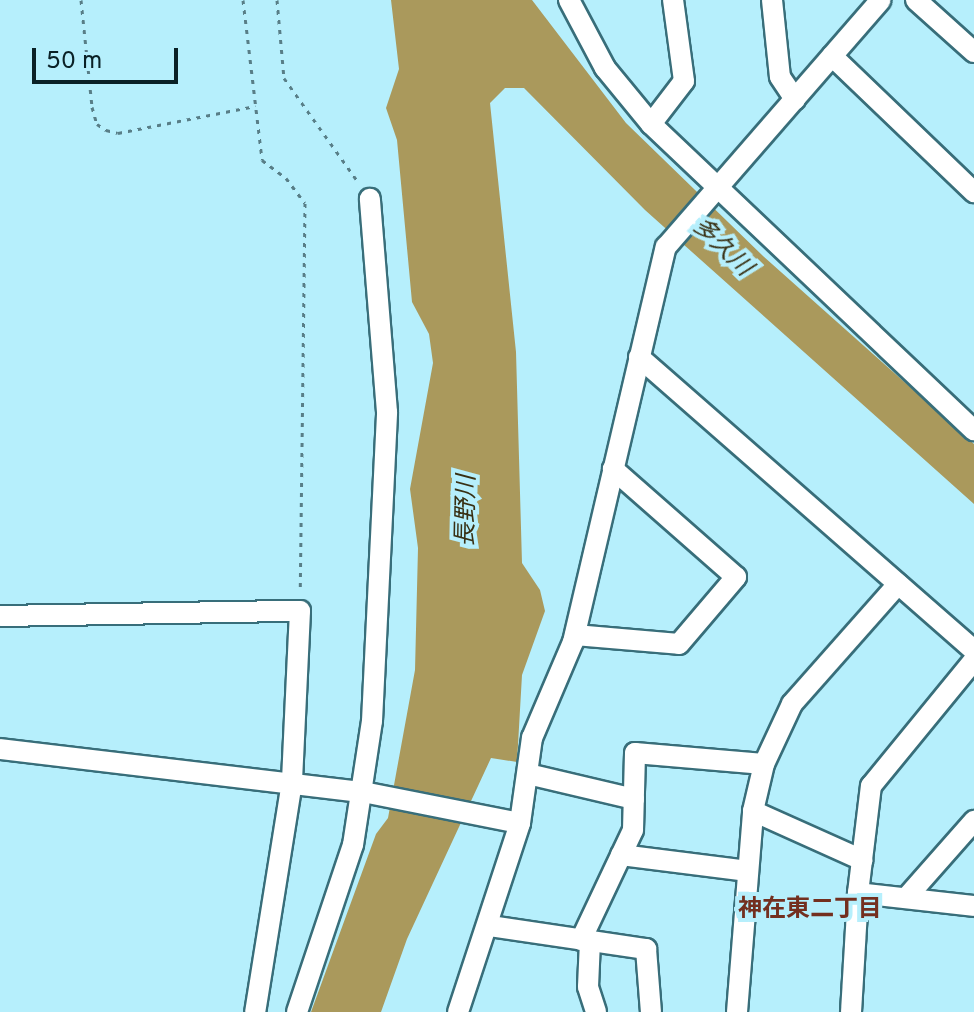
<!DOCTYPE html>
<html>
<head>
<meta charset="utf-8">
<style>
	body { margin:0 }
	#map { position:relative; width:974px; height:1012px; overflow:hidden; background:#b6effc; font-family:Overpass,"Noto Sans JP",sans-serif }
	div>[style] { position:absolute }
	.water>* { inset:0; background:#aa995c }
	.path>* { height:3px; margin-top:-1.5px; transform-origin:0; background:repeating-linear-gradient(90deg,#587e87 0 4px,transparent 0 10px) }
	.roads { filter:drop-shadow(2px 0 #386e7a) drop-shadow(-2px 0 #386e7a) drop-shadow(0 2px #386e7a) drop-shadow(0 -2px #386e7a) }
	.minor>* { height:20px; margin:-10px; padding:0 10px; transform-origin:10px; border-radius:10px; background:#fff }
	span { translate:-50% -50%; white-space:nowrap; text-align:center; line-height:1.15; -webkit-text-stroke:8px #b6effc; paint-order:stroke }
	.water-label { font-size:24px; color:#383014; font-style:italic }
	.neighbourhood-label { font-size:24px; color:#732f1f; font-weight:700 }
	.scale { position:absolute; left:32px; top:48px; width:146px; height:36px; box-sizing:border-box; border:4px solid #0a2126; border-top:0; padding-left:10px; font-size:24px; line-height:28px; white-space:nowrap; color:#0a2126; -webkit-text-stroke:6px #b6effc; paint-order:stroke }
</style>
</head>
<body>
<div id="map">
	<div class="water">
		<div style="clip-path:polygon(391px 0,532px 0,626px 123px,763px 256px,974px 444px,974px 504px,645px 210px,524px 88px,505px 88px,490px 103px,516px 352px,522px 563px,540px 590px,545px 611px,522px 675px,517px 762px,491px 758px,407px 939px,381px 1012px,311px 1012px,376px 834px,388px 818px,415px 670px,418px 548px,410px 489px,433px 363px,429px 334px,412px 302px,397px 140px,386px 108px,399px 69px)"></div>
	</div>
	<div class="path">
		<div style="left:81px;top:0;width:108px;rotate:84.1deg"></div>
		<div style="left:92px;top:107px;width:18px;rotate:74deg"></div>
		<div style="left:97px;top:124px;width:11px;rotate:34deg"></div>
		<div style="left:106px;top:130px;width:12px;rotate:14deg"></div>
		<div style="left:118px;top:133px;width:140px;rotate:-11.1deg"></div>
		<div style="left:243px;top:0;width:161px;rotate:83.2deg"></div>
		<div style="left:262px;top:160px;width:30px;rotate:37deg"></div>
		<div style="left:286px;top:178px;width:31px;rotate:53deg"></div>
		<div style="left:305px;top:203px;width:388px;rotate:90.7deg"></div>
		<div style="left:277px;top:0;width:78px;rotate:84.9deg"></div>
		<div style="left:284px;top:78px;width:129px;rotate:54.5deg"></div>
	</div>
	<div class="roads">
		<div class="minor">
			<div style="left:569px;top:0;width:77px;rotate:62.1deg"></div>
			<div style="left:605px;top:68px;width:72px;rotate:50.6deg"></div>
			<div style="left:651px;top:124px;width:445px;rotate:43.5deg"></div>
			<div style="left:772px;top:0;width:77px;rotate:84.1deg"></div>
			<div style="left:780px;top:77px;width:27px;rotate:56deg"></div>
			<div style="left:916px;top:0;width:78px;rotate:41.9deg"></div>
			<div style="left:832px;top:56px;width:197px;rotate:43.8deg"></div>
			<div style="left:651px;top:124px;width:54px;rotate:-52.5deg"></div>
			<div style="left:684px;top:81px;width:82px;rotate:-97.7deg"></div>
			<div style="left:639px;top:357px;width:445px;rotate:41.2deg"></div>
			<div style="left:0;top:616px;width:300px;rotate:-1deg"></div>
			<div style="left:300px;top:611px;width:171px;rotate:92.7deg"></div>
			<div style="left:292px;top:782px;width:233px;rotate:99.1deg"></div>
			<div style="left:575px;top:635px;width:104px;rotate:4.9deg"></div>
			<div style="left:679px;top:644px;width:88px;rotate:-49.6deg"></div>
			<div style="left:736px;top:577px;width:164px;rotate:-138.7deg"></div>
			<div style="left:0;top:749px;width:366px;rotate:6.8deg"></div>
			<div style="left:363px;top:792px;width:160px;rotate:11.2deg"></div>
			<div style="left:528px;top:774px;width:109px;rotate:13.3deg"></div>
			<div style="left:753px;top:811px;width:120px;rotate:24.2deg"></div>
			<div style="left:621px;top:855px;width:128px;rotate:7.2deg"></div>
			<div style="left:858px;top:893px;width:108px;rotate:-83.1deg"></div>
			<div style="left:871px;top:786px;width:163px;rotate:-50.7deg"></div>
			<div style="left:906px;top:898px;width:103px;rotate:-48.6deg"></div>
			<div style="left:490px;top:926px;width:158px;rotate:8.4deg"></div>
			<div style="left:646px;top:949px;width:63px;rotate:85.5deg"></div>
			<div style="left:581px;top:940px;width:122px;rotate:-64.7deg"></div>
			<div style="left:633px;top:830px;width:77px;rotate:-88.5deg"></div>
			<div style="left:635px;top:753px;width:129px;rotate:4.9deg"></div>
			<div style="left:590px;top:941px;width:46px;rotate:92.5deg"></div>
			<div style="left:588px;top:987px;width:26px;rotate:72deg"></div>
			<div style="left:297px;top:1012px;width:176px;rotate:-71.5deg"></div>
			<div style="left:353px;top:845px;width:125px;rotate:-81.3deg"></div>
			<div style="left:372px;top:721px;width:309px;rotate:-87.2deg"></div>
			<div style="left:387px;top:412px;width:214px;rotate:-94.6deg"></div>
			<div style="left:458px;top:1012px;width:199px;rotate:-71.8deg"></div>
			<div style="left:520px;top:823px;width:86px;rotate:-82deg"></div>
			<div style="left:532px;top:738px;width:104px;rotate:-66.9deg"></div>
			<div style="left:573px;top:642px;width:406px;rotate:-76.8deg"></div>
			<div style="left:666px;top:247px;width:327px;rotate:-49deg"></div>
			<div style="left:737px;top:1012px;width:202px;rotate:-85.4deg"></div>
			<div style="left:753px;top:811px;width:48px;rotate:-76.8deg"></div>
			<div style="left:764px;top:764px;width:66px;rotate:-65deg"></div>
			<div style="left:792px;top:704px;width:160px;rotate:-48.5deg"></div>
			<div style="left:851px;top:1012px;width:119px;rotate:-86.6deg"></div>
			<div style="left:858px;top:893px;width:117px;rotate:6.4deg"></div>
		</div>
	</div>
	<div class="water-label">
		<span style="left:721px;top:248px;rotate:44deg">多久川</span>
		<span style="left:468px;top:511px;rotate:-89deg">長野川</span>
	</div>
	<div class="neighbourhood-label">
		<span style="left:810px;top:911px">神在東二丁目</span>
	</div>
	<div class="scale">50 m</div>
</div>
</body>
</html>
